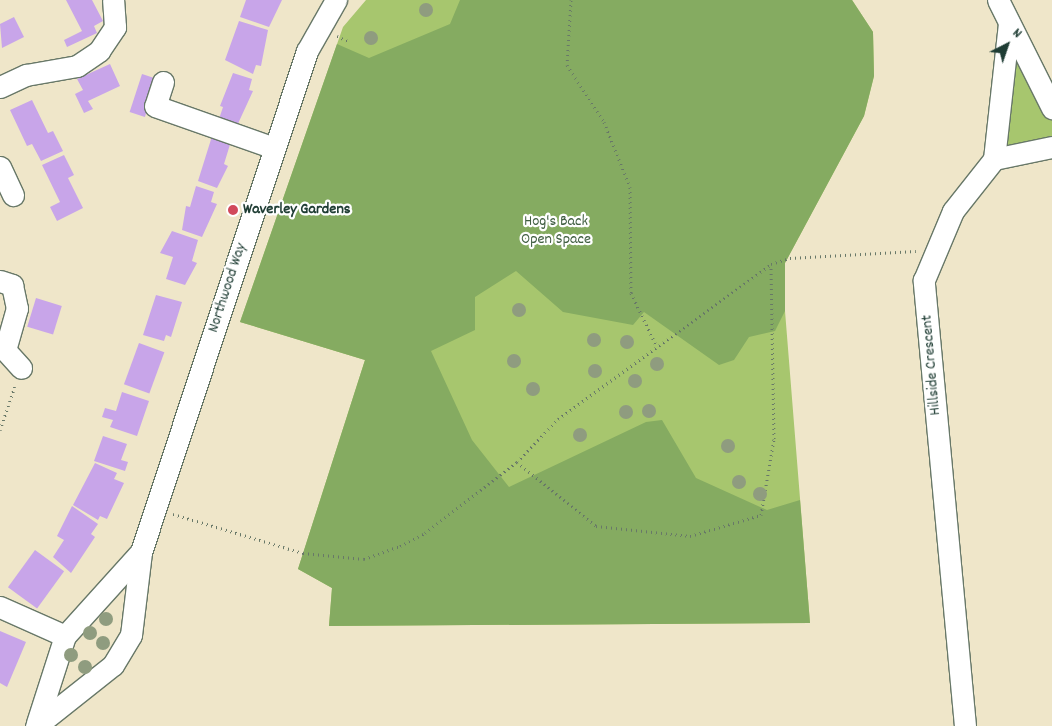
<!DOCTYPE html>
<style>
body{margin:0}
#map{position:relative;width:1052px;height:726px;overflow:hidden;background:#efe6c9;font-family:Dekko,sans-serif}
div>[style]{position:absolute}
.green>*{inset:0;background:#a7c66e}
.forest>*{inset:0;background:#85ab61}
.building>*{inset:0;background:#c8a5e9;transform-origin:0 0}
.path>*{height:3px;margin-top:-1.5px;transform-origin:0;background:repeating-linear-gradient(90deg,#687868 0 1px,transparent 0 5px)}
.roads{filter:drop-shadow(1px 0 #687868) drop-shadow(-1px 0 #687868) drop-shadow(0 1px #687868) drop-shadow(0 -1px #687868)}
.minor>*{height:21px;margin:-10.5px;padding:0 10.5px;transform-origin:10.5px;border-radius:10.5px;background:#fff}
.trees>*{width:14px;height:14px;margin:-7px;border-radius:50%;background:#8f9c7f}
.dots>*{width:14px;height:14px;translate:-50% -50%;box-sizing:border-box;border:2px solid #fff;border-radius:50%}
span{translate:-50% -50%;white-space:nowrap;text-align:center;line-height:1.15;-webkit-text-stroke:4.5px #fff;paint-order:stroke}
.poi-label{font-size:16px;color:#1f3d34;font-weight:700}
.left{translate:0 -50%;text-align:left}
.park-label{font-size:16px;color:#415f42}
.street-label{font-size:16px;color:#1f3d34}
.north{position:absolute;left:982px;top:20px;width:50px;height:50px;-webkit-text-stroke:4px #fff;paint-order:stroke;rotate:41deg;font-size:14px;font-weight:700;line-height:20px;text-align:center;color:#1f3d34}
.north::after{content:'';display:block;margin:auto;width:18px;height:22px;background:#1f3d34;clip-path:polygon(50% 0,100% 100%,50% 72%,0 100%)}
</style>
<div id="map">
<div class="green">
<i style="clip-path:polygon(366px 0,852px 0,873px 32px,874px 76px,864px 116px,785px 263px,785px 311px,810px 623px,329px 626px,332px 588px,298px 569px,365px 360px,240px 322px,343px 27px)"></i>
<i style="clip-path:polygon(1009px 23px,1052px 108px,1052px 147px,994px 159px)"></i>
</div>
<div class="forest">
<i style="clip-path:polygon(460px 0,852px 0,873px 32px,874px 76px,864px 116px,785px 263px,785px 311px,775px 331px,749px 337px,734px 360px,719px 365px,644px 312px,633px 325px,563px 312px,516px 271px,475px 297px,475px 330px,431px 351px,472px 440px,509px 487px,646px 422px,662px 420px,696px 478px,767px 510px,800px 500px,810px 623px,329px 626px,332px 588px,298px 569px,365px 360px,240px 322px,337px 44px,369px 58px,450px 24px)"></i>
</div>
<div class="building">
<i style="clip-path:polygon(66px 0,92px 0,103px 21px,94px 26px,97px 33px,67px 47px,64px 40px,82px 31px)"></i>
<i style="clip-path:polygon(246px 0,282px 0,269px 27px,240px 17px)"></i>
<i style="clip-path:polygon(14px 17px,24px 37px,2px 48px,0 24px)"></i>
<i style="clip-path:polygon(239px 21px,268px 30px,261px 66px,256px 65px,253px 74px,225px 60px)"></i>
<i style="clip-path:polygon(110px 64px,120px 86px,88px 101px,93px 109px,84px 113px,75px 94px,83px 90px,77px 79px)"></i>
<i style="clip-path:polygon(233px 73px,252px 79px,249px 90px,253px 91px,236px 128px,218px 122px,223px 107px,220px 106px)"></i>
<i style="left:142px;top:74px;width:16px;height:40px;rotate:18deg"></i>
<i style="clip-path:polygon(32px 100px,48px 133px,53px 131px,63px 151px,41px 161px,32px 144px,27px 146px,10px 110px)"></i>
<i style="clip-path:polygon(213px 133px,232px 138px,224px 164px,228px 166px,217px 188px,198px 181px)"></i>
<i style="clip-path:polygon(64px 155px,74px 175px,68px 178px,83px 208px,57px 221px,50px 207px,60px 202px,42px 165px)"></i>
<i style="clip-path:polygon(196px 186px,214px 192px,211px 202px,217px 204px,202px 237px,182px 230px,186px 206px,190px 207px)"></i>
<i style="clip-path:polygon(172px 231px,198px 240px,192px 261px,197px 263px,185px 285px,166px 279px,173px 257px,160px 253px)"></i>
<i style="clip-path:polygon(156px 295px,182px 302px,171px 337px,166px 335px,164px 341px,143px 335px)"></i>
<i style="left:36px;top:298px;width:27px;height:30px;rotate:17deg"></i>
<i style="left:139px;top:343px;width:27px;height:44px;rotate:20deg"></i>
<i style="clip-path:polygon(122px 392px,149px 401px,137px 436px,110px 427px,113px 420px,102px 417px,105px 408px,116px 411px)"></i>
<i style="clip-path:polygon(103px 436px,127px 444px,121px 460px,128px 462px,125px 471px,94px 461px)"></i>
<i style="clip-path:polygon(95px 463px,117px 473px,114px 479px,124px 483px,107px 519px,100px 516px,98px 520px,73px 505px)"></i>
<i style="clip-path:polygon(72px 506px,98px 524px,91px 534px,95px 537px,71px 573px,53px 557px,64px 540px,57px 536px)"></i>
<i style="left:35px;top:550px;width:36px;height:46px;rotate:36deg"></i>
<i style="clip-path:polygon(0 631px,26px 642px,7px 687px,0 683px)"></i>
</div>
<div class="path">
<i style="left:571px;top:0;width:65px;rotate:93.5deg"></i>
<i style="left:567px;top:65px;width:68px;rotate:57deg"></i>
<i style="left:604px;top:122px;width:70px;rotate:68.2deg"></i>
<i style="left:630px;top:187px;width:106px;rotate:89.5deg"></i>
<i style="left:631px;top:293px;width:58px;rotate:64.3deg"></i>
<i style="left:337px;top:36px;width:14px;rotate:25deg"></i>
<i style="left:0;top:430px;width:46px;rotate:-71.2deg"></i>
<i style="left:517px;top:462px;width:102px;rotate:39deg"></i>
<i style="left:596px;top:526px;width:95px;rotate:6.1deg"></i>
<i style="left:690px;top:536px;width:74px;rotate:-16.5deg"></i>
<i style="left:761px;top:515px;width:77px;rotate:-80.3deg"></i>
<i style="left:774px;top:439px;width:174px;rotate:-91deg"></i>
<i style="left:173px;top:514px;width:136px;rotate:16.7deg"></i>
<i style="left:303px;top:553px;width:61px;rotate:5.6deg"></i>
<i style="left:364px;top:559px;width:38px;rotate:-20deg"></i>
<i style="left:400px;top:546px;width:28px;rotate:-27deg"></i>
<i style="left:425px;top:533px;width:116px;rotate:-37.7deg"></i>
<i style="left:517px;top:462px;width:59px;rotate:-46.4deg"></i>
<i style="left:558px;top:419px;width:263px;rotate:-36deg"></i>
<i style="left:771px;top:264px;width:20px;rotate:-18deg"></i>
<i style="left:790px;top:258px;width:126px;rotate:-3.2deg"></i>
</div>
<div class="roads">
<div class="minor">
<i style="left:998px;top:0;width:121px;rotate:63.4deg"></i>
<i style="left:163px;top:82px;width:25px;rotate:108deg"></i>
<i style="left:155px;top:106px;width:126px;rotate:19.4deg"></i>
<i style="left:0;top:87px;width:29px;rotate:-25deg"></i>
<i style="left:26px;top:75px;width:52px;rotate:-10deg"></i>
<i style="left:77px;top:66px;width:27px;rotate:-34deg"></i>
<i style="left:99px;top:51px;width:29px;rotate:-56deg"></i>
<i style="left:115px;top:27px;width:27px;rotate:-94deg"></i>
<i style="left:994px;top:159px;width:59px;rotate:-11.7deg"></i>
<i style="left:0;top:167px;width:31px;rotate:65deg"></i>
<i style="left:0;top:281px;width:13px;rotate:18deg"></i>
<i style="left:12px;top:285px;width:24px;rotate:78deg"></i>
<i style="left:17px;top:308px;width:44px;rotate:105.9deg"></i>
<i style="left:5px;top:350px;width:24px;rotate:48deg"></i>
<i style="left:0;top:607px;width:71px;rotate:24deg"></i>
<i style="left:37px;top:723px;width:91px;rotate:-72.2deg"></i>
<i style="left:65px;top:636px;width:113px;rotate:-47.9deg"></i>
<i style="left:36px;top:726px;width:98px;rotate:-38.4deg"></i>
<i style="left:113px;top:665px;width:35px;rotate:-59deg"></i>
<i style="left:131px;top:635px;width:84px;rotate:-83.1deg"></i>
<i style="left:141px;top:552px;width:528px;rotate:-71.67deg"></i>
<i style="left:307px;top:51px;width:59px;rotate:-60.4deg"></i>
<i style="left:965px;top:726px;width:448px;rotate:-95.3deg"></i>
<i style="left:924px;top:280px;width:75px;rotate:-67.2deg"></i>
<i style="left:953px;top:211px;width:66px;rotate:-51.7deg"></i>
<i style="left:994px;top:159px;width:137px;rotate:-83.7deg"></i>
</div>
</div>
<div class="trees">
<i style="left:426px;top:10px"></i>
<i style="left:371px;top:38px"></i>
<i style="left:519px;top:310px"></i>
<i style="left:594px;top:340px"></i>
<i style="left:627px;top:342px"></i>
<i style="left:514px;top:361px"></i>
<i style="left:657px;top:364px"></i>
<i style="left:595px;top:371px"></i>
<i style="left:635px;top:381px"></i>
<i style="left:533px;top:389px"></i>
<i style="left:649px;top:411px"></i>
<i style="left:626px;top:412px"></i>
<i style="left:580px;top:435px"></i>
<i style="left:728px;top:446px"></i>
<i style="left:739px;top:482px"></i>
<i style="left:760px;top:494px"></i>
<i style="left:106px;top:619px"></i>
<i style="left:90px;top:633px"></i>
<i style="left:103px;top:643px"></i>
<i style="left:71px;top:655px"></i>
<i style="left:85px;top:667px"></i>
</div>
<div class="dots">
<i style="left:233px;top:210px;background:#d1495b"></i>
</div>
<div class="poi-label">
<span class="left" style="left:243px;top:210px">Waverley Gardens</span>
</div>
<div class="park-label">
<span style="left:556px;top:231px">Hog's Back<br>Open Space</span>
</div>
<div class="street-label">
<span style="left:228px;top:288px;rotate:-72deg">Northwood Way</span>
<span style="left:932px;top:365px;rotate:-95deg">Hillside Crescent</span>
</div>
<div class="north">N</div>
</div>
